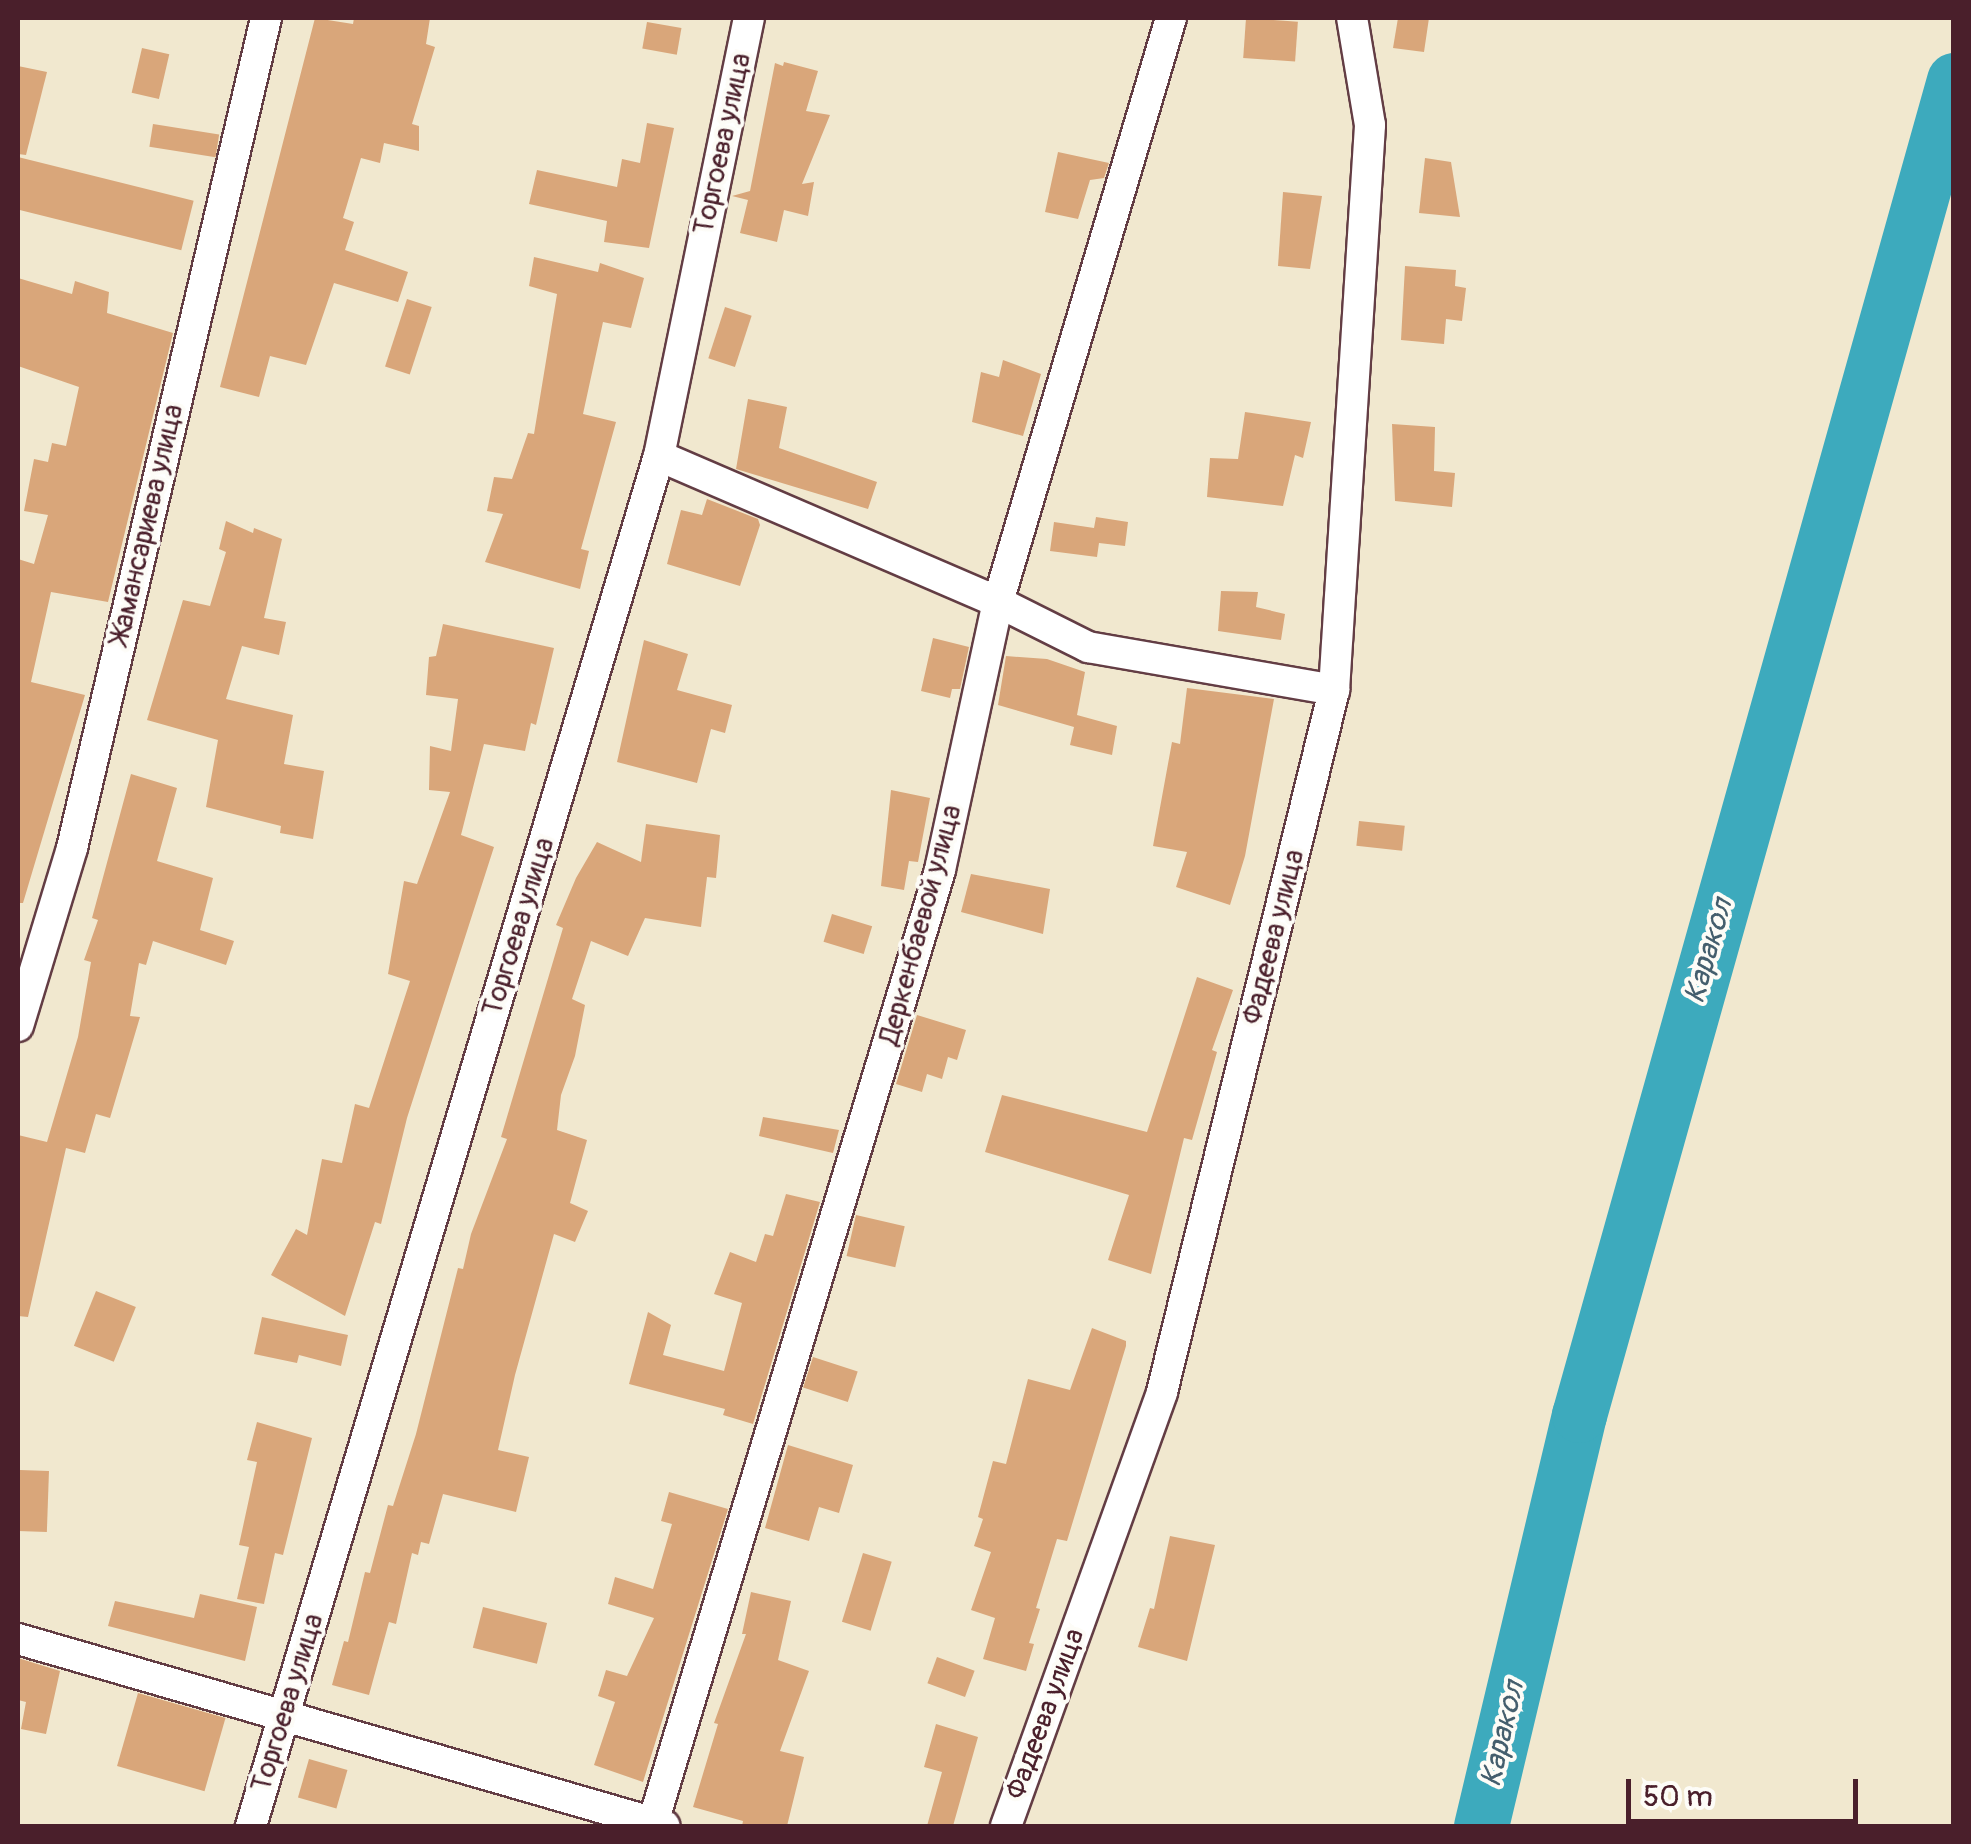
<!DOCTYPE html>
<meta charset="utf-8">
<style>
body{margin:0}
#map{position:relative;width:1971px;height:1844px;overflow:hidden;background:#f1e8cf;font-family:Pangolin,sans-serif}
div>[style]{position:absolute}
.river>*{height:55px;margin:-27.5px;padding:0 27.5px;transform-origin:27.5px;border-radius:27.5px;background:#3daabd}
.building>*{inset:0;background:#d9a67a;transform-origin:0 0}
.roads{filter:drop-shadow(2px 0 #633d44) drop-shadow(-2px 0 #633d44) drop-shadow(0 2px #633d44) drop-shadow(0 -2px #633d44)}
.minor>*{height:30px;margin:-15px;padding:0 15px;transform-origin:15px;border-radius:15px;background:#fff}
span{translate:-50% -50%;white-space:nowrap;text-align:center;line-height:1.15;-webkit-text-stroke:8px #fdfcf7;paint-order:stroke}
.street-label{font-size:28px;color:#4a1f2b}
.water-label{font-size:30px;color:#445e6d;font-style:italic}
.frame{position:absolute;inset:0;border:20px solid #4a1f2b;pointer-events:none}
.scale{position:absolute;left:1626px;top:1779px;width:232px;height:45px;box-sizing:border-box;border:5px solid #4a1f2b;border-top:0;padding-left:12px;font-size:30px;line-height:35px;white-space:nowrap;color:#4a1f2b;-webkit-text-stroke:8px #fdfcf7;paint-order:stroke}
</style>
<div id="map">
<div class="river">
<i style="left:1481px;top:1826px;width:423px;rotate:-76.6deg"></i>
<i style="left:1579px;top:1415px;width:1387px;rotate:-74.31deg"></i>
</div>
<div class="building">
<i style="clip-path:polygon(315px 18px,353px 24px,354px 18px,430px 18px,426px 44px,435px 47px,412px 124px,419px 126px,419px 151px,384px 143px,380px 163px,361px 158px,343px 218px,354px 222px,345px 250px,408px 272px,398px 302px,334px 283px,306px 365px,270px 356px,259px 397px,220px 387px)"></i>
<i style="left:1246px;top:18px;width:52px;height:40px;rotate:4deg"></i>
<i style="clip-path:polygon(1398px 18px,1429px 18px,1424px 52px,1393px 48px)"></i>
<i style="left:647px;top:22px;width:35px;height:27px;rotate:10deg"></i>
<i style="left:142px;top:48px;width:28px;height:46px;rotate:13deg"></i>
<i style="clip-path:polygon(784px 62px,818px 71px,806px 111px,830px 115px,802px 184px,814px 182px,808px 216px,784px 210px,777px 242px,740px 233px,748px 200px,732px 196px,750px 191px,775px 63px,783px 66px)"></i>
<i style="clip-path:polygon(18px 66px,47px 72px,26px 155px,18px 154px)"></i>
<i style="clip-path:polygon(647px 123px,674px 128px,649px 248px,604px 242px,607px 221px,529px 204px,537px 170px,617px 187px,622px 159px,640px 163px)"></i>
<i style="left:153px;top:124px;width:67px;height:23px;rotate:9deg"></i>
<i style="clip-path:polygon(1058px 152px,1109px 163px,1104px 178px,1090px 180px,1078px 219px,1045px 212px)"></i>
<i style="left:18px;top:157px;width:181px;height:51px;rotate:14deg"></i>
<i style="clip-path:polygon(1425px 158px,1451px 162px,1460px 217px,1419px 213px)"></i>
<i style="clip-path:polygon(1283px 192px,1322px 196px,1310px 269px,1278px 266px)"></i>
<i style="clip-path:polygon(534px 257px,598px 272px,600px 263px,644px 278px,631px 328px,603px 322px,583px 414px,616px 422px,581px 549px,589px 551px,580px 589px,485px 562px,503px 514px,487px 511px,494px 477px,512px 479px,528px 433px,534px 434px,557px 294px,529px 286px)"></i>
<i style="clip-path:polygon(1405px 266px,1456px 270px,1455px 286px,1466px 288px,1462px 321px,1446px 319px,1444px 344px,1401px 340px)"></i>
<i style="clip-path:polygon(18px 278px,72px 294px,75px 281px,109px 292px,107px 313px,173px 333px,108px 602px,51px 592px,31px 682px,85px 695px,23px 903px,18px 903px,18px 559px,34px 564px,48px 515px,24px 511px,34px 459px,48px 462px,52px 443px,66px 446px,79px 387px,18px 366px)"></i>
<i style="left:407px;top:299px;width:26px;height:71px;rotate:18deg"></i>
<i style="left:725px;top:307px;width:28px;height:54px;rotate:18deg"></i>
<i style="clip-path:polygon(1003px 360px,1041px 374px,1023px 436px,972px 422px,981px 372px,999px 377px)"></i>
<i style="clip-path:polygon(748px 399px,787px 407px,779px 448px,877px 482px,868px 509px,736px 469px)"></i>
<i style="clip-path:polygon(1245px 412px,1311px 422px,1303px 458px,1295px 455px,1283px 506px,1207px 497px,1210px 458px,1238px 459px)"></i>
<i style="clip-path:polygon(1392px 424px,1435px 427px,1434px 471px,1455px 473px,1452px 507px,1395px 501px)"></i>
<i style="clip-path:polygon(707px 499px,758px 519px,760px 525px,740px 586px,667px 564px,681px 510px,702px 515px)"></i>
<i style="clip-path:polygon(1096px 517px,1128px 522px,1125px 546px,1099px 543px,1097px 557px,1050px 551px,1054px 522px,1094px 528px)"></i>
<i style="clip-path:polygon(226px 521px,253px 533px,254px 528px,282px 539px,264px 618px,286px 622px,279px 655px,242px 646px,226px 699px,293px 715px,284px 764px,324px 771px,313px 839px,280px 833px,281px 826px,206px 807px,218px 740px,147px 720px,183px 600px,210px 606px,226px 552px,219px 549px)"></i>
<i style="clip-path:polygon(1221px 591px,1258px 592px,1256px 607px,1285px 614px,1281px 640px,1218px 631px)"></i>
<i style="clip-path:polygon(443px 624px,554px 648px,536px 725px,531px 723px,525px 751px,484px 744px,461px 835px,494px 847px,407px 1118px,381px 1224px,375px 1222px,345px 1316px,271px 1275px,296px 1229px,307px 1235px,322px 1159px,342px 1163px,355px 1104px,369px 1108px,410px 981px,388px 974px,404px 881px,417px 884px,450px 792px,429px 790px,430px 746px,451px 751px,458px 699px,426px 695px,429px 657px,436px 656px)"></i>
<i style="clip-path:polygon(933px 638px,969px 647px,960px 689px,952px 689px,950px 698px,921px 691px)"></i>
<i style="clip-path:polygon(644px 640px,688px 654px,677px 690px,732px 705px,725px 733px,711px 729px,697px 783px,617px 762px)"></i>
<i style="clip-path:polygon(1006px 656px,1047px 659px,1085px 672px,1077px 715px,1117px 726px,1112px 755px,1070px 745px,1074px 727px,998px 705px)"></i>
<i style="clip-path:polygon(1187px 688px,1274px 699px,1245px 856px,1230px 905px,1176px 887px,1187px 852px,1153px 846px,1172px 742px,1180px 744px)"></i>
<i style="clip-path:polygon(131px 774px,177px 788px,157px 861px,213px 878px,200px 930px,234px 941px,226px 965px,153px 941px,146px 965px,139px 963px,130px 1016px,140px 1017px,110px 1118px,96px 1114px,85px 1153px,66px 1148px,28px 1317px,18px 1316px,18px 1135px,47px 1142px,78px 1037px,91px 962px,84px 960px,98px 920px,92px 918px)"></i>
<i style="clip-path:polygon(891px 790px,930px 798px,918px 862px,909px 861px,904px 890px,881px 886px)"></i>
<i style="left:1359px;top:821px;width:46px;height:25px;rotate:6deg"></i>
<i style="clip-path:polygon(646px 824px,720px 835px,716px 878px,707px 877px,701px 927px,645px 918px,628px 956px,591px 941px,572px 999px,585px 1005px,575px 1056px,561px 1095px,557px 1130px,587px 1140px,570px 1203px,588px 1211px,575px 1242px,554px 1234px,515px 1375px,498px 1450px,529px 1457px,516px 1512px,443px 1494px,429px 1544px,421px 1542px,418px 1555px,412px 1553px,396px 1624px,389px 1622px,369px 1695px,332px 1685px,344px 1641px,348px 1642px,365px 1572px,370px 1573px,388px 1505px,393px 1506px,416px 1434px,458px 1268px,463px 1269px,471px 1234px,507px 1139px,501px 1137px,563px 928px,556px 925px,576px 878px,597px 842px,641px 862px)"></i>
<i style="clip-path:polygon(971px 874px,1050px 889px,1043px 934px,961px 912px)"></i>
<i style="left:832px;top:914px;width:42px;height:29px;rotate:17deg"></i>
<i style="clip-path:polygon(1197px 977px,1233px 990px,1212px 1050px,1217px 1052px,1192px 1140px,1184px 1138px,1151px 1274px,1108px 1260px,1129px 1195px,985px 1152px,1002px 1095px,1147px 1132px)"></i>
<i style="clip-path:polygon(917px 1015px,966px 1030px,957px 1060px,948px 1057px,942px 1079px,927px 1074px,922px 1092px,896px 1084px)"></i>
<i style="clip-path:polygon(763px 1117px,839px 1130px,833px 1153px,759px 1136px)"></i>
<i style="clip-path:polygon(786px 1194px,820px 1202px,753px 1424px,723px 1415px,725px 1409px,629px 1384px,648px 1312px,671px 1325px,663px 1355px,724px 1371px,742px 1303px,714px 1294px,730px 1252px,756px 1262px,765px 1234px,773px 1236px)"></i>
<i style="left:856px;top:1215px;width:50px;height:42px;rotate:13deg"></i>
<i style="left:96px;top:1291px;width:43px;height:59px;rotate:22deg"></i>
<i style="clip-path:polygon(262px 1317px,348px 1335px,341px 1366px,299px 1355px,297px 1363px,254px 1354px)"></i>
<i style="clip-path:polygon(1092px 1328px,1126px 1341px,1126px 1346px,1067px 1541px,1057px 1539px,1036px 1608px,1040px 1609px,1029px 1643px,1034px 1644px,1026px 1671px,983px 1659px,995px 1618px,971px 1610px,991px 1552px,974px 1546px,983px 1519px,978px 1517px,993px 1461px,1006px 1464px,1028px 1379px,1070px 1390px)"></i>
<i style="left:813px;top:1357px;width:47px;height:32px;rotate:18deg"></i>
<i style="clip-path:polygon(257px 1422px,312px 1438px,283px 1555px,275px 1553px,264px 1604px,237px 1599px,249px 1547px,239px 1545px,257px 1462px,247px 1460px)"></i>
<i style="clip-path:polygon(788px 1445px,853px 1465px,839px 1513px,819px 1507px,809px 1541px,765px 1528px)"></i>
<i style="left:20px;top:1470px;width:29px;height:61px;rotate:2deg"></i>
<i style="clip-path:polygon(669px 1492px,728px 1509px,643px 1782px,594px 1765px,615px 1702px,598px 1696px,606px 1670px,627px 1676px,654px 1618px,608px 1604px,615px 1577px,653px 1589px,672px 1524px,661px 1521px)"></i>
<i style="clip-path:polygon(1170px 1536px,1215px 1545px,1187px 1661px,1138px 1647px,1150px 1608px,1154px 1609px)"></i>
<i style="left:863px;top:1553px;width:30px;height:72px;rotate:17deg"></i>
<i style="clip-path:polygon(751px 1592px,791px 1601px,778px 1660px,809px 1671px,780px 1751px,804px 1757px,787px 1826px,742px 1826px,743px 1821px,693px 1807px,718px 1724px,714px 1723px,746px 1634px,742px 1634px)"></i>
<i style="clip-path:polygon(200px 1594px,257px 1607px,245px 1661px,108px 1626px,115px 1601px,194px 1618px)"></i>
<i style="left:483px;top:1607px;width:66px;height:42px;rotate:14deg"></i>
<i style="left:937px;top:1657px;width:40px;height:28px;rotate:20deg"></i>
<i style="clip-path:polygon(18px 1658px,60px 1671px,46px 1734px,21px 1729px,26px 1702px,18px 1700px)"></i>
<i style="left:138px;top:1693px;width:91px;height:76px;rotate:16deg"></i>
<i style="clip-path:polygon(936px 1724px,978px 1737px,953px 1826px,927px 1826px,942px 1772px,924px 1767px)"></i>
<i style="left:309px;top:1759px;width:40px;height:40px;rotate:16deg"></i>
</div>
<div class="roads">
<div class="minor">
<i style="left:659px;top:456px;width:369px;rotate:23.3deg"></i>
<i style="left:998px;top:602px;width:101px;rotate:26.6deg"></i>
<i style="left:1088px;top:647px;width:250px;rotate:9.9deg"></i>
<i style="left:18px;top:1026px;width:186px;rotate:-73.1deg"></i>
<i style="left:72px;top:848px;width:852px;rotate:-76.84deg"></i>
<i style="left:18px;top:1639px;width:673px;rotate:16.12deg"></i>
<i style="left:251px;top:1826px;width:1429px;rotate:-73.42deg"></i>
<i style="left:659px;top:456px;width:447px;rotate:-78.4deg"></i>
<i style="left:652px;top:1826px;width:998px;rotate:-73.23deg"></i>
<i style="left:940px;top:870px;width:274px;rotate:-77.8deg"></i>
<i style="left:998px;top:602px;width:609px;rotate:-73.5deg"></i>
<i style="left:1006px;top:1826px;width:461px;rotate:-70.2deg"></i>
<i style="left:1162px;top:1392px;width:723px;rotate:-76.23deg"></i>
<i style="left:1334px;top:690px;width:566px;rotate:-86.35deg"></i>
<i style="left:1370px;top:125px;width:109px;rotate:-99.5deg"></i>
</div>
</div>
<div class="street-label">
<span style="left:723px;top:144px;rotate:-78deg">Торгоева улица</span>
<span style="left:147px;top:524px;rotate:-77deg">Жамансариева улица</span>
<span style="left:921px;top:925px;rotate:-75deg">Деркенбаевой улица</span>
<span style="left:519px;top:927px;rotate:-73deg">Торгоева улица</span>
<span style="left:1274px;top:937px;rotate:-76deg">Фадеева улица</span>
<span style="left:288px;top:1703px;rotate:-73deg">Торгоева улица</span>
<span style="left:1046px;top:1714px;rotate:-70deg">Фадеева улица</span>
</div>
<div class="water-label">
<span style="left:1709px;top:951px;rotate:-74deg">Каракол</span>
<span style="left:1503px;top:1734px;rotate:-77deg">Каракол</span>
</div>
<div class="frame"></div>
<div class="scale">50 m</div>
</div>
